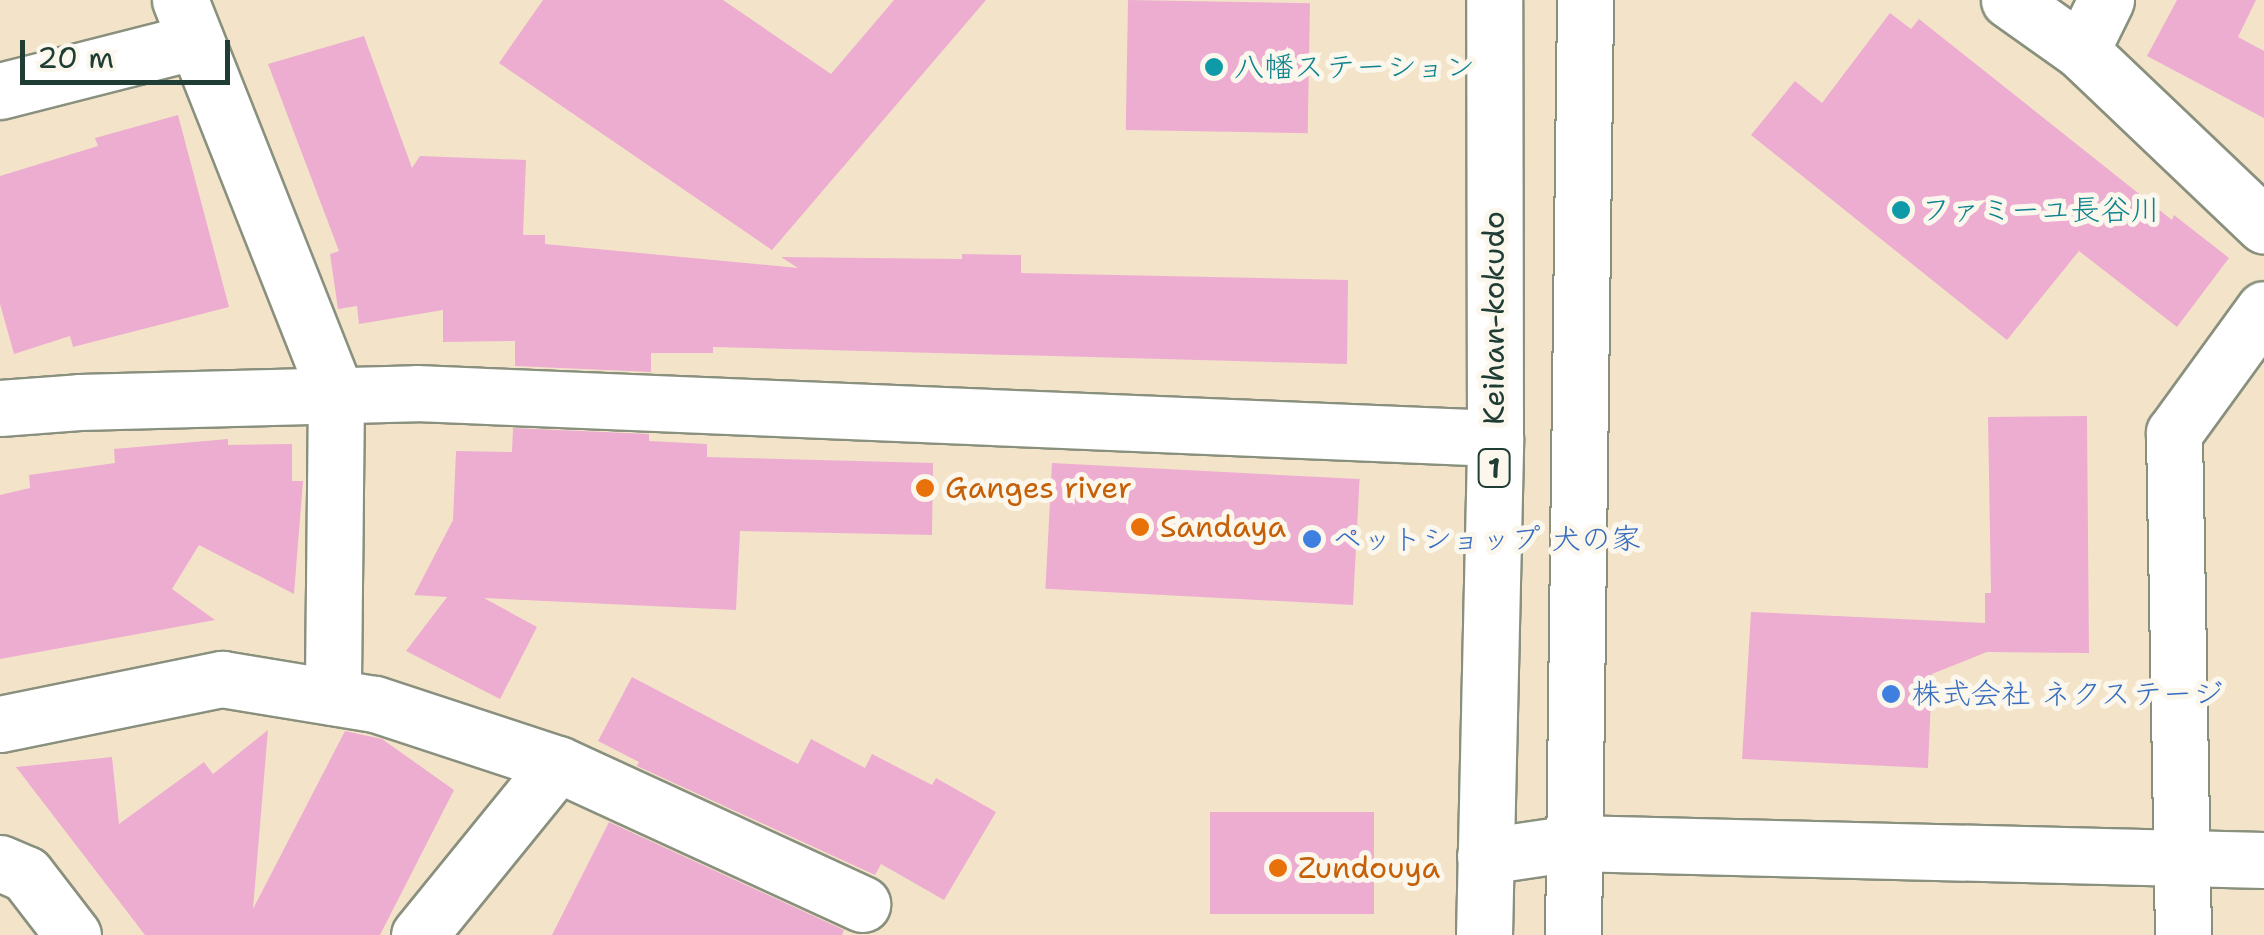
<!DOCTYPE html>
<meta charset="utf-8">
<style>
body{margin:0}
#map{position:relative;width:2264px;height:935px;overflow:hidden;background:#f3e4c9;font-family:"Shantell Sans","Klee One",sans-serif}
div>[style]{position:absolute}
.building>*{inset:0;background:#edadd1;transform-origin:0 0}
.roads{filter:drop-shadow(2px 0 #89907e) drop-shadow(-2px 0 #89907e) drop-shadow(0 2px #89907e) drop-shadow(0 -2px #89907e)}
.minor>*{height:55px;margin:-27.5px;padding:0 27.5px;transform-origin:27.5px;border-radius:27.5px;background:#fff}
.highway>*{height:55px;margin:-27.5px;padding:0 27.5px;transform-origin:27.5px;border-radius:27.5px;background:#fff}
.dots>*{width:28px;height:28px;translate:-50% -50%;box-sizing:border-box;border:5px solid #fbf7ec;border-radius:50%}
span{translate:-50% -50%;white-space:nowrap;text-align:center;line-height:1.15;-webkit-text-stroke:10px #fbf7ec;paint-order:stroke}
.shield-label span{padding:2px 8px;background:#fbf7ec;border:2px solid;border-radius:8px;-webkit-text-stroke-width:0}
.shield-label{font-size:28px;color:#1f3d34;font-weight:700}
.culture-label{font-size:30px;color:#0d838f}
.left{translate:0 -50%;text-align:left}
.street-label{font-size:30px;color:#1f3d34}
.food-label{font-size:30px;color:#c56008}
.shop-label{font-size:30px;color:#366cbe}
.scale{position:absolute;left:20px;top:40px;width:210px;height:45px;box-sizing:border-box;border:5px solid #1f3d34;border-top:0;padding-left:12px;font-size:30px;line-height:35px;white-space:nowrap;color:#1f3d34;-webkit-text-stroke:8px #fbf7ec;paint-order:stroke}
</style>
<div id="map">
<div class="building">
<i style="clip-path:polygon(543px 0,723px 0,831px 74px,894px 0,986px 0,772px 250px,499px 63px)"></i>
<i style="left:1128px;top:0;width:182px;height:130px;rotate:1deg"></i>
<i style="clip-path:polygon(2177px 0,2256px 0,2238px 37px,2264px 51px,2264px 118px,2147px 56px)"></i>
<i style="clip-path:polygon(1890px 13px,1911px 29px,1919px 19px,2172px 220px,2174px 215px,2229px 258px,2177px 327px,2079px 251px,2007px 340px,1751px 135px,1795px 81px,1822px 103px)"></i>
<i style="clip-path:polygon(364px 36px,412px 168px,420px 156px,526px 160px,523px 235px,545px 235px,545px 244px,798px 268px,781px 257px,962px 259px,962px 254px,1021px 255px,1021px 273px,1348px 280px,1347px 364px,713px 347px,713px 353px,651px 353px,651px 372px,515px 366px,515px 341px,443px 342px,443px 310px,359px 324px,357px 306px,338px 309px,330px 254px,339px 251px,268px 64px)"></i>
<i style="clip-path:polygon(178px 115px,229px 307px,73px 347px,70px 336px,14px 354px,0 304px,0 176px,98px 146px,95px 138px)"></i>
<i style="clip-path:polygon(2087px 416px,2089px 653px,1987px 652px,1932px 674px,1928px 768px,1742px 759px,1751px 612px,1985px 623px,1985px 593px,1991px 593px,1988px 417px)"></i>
<i style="clip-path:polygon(513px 428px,649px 434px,649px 441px,707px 444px,707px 457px,933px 463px,932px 535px,740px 531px,736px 610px,484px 598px,537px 627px,500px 699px,406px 651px,447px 597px,414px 595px,453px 520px,456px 451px,512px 452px)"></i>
<i style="clip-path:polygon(228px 439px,228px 445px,292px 444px,292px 481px,303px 481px,294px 594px,199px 545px,172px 589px,215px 620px,0 659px,0 495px,30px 488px,29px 475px,115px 463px,114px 449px)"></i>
<i style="left:1052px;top:463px;width:308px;height:126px;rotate:3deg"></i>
<i style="clip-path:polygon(632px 677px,798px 764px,811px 739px,865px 768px,872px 754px,932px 785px,936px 778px,996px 812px,944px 900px,881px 864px,875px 875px,637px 766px,639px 762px,598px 741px)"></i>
<i style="clip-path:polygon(268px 730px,253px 909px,345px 731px,382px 739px,454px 790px,380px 935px,145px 935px,16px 767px,112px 757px,119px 824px,204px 762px,213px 774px)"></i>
<i style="left:1210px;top:812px;width:164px;height:102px"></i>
<i style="clip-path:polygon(609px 822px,844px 930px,842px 935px,552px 935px)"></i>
</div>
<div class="roads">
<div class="minor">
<i style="left:180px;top:0;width:425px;rotate:68.4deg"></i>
<i style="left:336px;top:395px;width:302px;rotate:90.6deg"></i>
<i style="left:2009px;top:0;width:88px;rotate:35.3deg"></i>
<i style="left:2081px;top:51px;width:253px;rotate:43.6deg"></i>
<i style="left:2081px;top:51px;width:57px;rotate:-63.9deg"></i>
<i style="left:0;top:91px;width:202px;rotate:-14.3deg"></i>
<i style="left:0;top:408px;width:79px;rotate:-4.3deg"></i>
<i style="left:79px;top:402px;width:337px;rotate:-1.5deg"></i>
<i style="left:416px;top:393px;width:1080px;rotate:2.39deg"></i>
<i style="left:0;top:724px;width:227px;rotate:-11.5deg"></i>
<i style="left:222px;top:679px;width:155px;rotate:9.3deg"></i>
<i style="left:375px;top:704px;width:193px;rotate:18.2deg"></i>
<i style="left:558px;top:764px;width:335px;rotate:24.7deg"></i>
<i style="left:1485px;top:856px;width:89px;rotate:-8.4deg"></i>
<i style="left:1573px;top:843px;width:691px;rotate:1.41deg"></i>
<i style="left:0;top:863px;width:28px;rotate:23deg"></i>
<i style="left:26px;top:874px;width:77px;rotate:52.4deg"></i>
<i style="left:419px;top:935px;width:220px;rotate:-50.9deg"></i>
<i style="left:2183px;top:935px;width:502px;rotate:-91.03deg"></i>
<i style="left:2174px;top:433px;width:153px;rotate:-54deg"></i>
</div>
<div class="highway">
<i style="left:1484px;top:935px;width:497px;rotate:-88.7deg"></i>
<i style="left:1495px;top:438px;width:438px;rotate:-90.1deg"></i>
<i style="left:1573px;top:935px;width:935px;rotate:-89.26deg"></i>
</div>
</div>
<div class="dots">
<i style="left:1214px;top:67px;background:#0f9aa8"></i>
<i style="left:1901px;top:210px;background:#0f9aa8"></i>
<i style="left:925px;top:488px;background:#e8710a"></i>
<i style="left:1140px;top:527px;background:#e8710a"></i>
<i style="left:1312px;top:539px;background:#3f7fe0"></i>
<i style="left:1891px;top:694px;background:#3f7fe0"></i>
<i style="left:1278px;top:868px;background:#e8710a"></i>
</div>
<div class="shield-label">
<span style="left:1494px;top:468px">1</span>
</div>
<div class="culture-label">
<span class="left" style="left:1234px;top:67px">八幡ステーション</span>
<span class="left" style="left:1921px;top:210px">ファミーユ長谷川</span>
</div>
<div class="street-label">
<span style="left:1494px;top:318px;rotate:-90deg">Keihan-kokudo</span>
</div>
<div class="food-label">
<span class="left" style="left:945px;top:488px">Ganges river</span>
<span class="left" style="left:1160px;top:527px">Sandaya</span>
<span class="left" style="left:1298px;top:868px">Zundouya</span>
</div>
<div class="shop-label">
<span class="left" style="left:1332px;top:539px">ペットショップ 犬の家</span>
<span class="left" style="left:1911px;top:694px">株式会社 ネクステージ</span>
</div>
<div class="scale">20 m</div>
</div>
